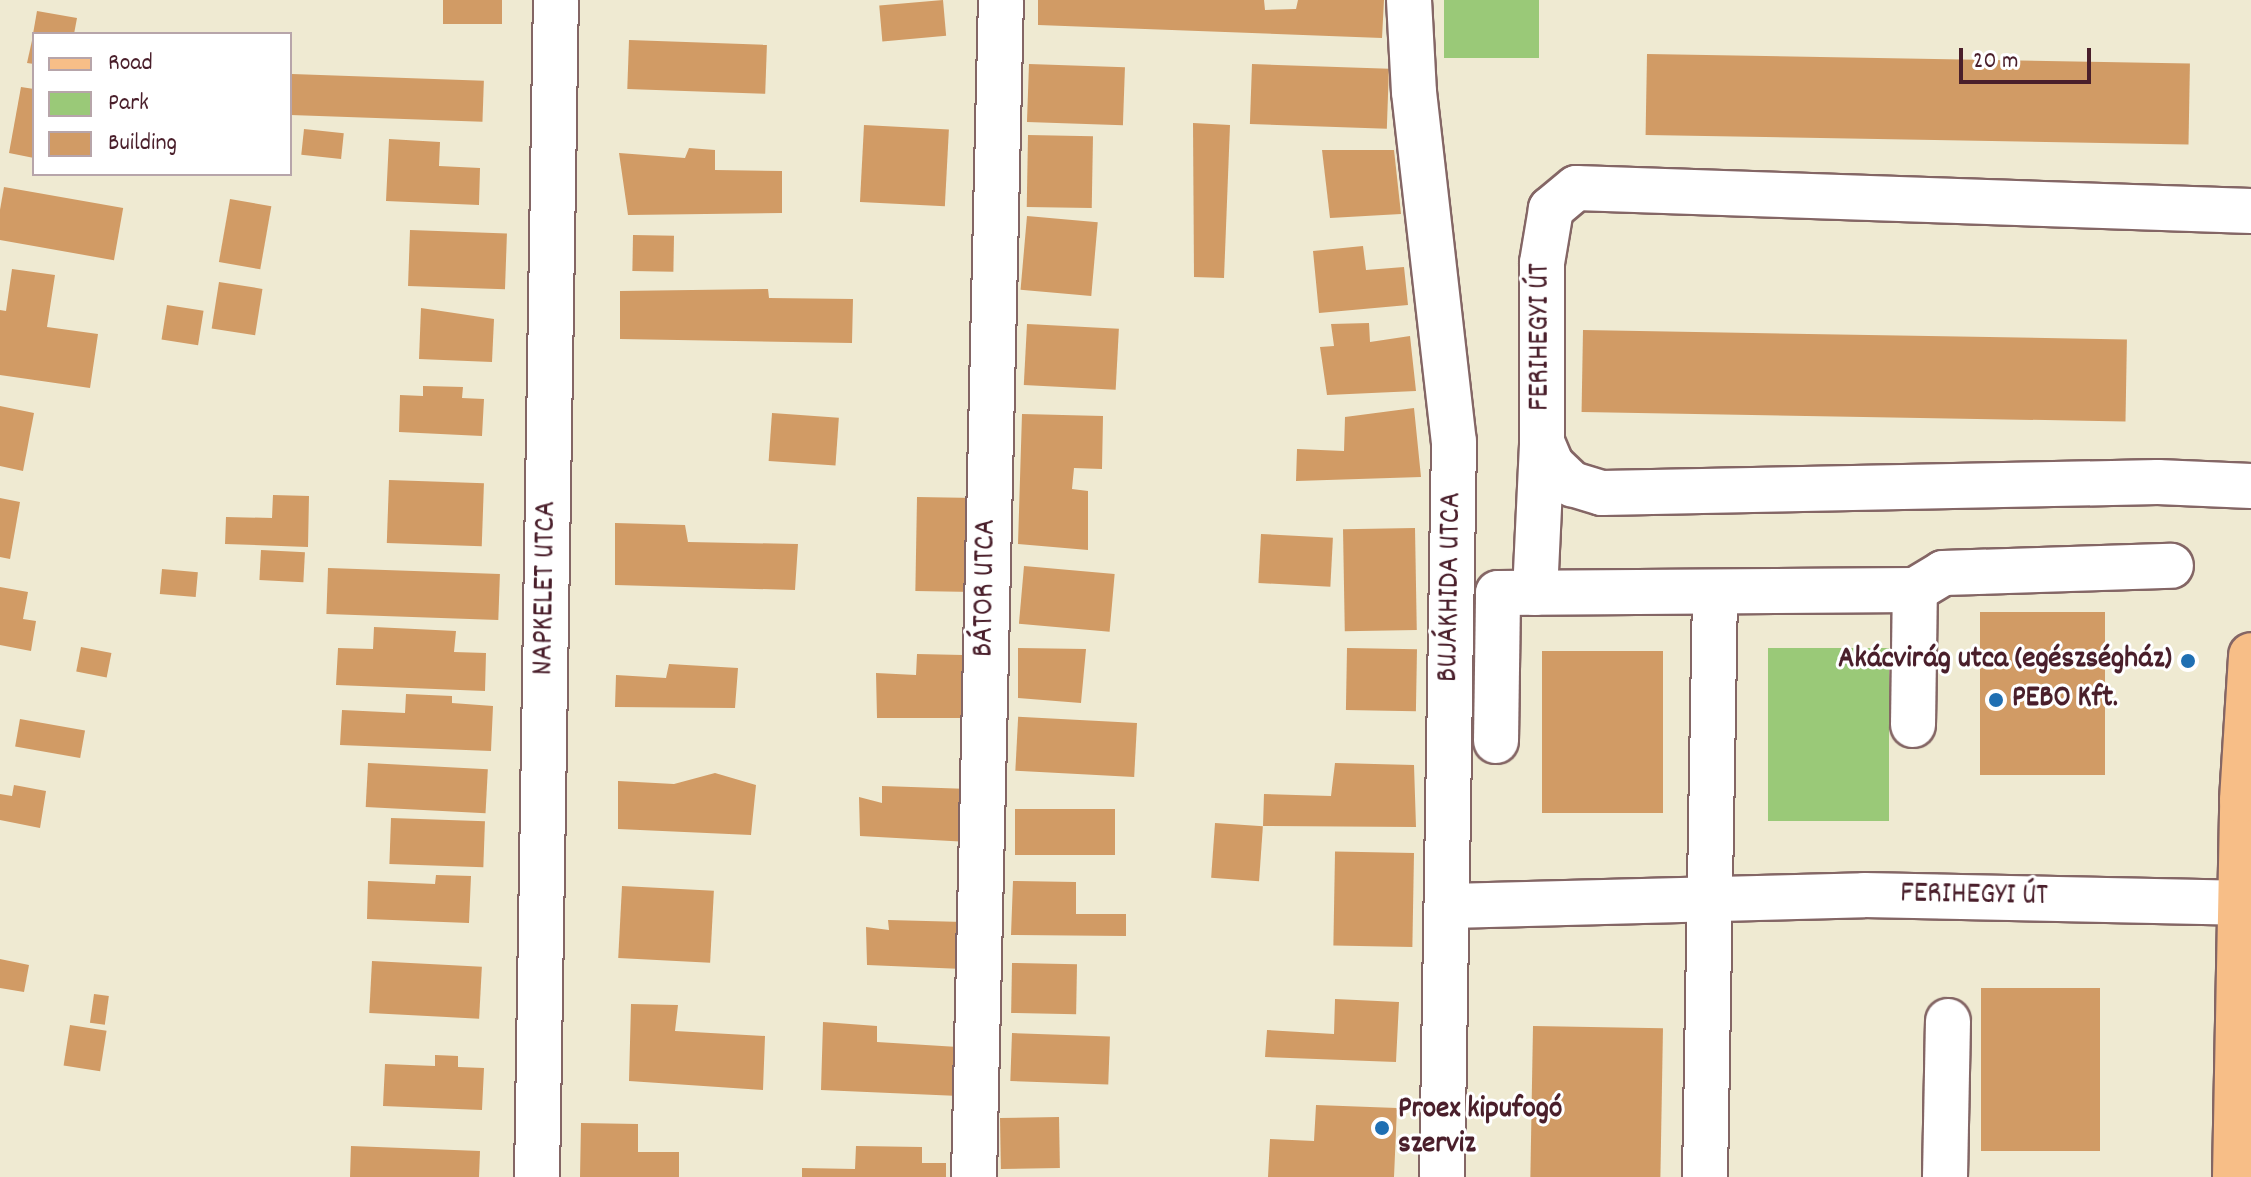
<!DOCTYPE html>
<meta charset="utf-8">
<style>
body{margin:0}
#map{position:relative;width:2251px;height:1177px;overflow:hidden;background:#efead2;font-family:Dekko,sans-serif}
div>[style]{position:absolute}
.green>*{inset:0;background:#9ac978;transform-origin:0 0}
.building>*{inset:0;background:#d19b65;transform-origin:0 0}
.roads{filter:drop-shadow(2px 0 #846665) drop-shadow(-2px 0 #846665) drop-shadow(0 2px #846665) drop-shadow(0 -2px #846665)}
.minor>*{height:44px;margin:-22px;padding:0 22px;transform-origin:22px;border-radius:22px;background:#fff}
.major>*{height:44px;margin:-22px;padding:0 22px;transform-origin:22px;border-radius:22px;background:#f7be87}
.dots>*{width:22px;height:22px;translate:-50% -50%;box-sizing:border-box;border:4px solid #fff;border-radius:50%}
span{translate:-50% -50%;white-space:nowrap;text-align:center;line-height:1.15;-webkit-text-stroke:6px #fff;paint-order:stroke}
.street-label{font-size:30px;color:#4a1f2b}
.poi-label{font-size:30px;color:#4a1f2b;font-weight:700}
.right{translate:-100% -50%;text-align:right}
.left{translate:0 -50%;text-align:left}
.legend{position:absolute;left:32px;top:32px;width:260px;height:144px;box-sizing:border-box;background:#fff;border:2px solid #b7a5aa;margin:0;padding:10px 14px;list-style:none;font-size:24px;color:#4a1f2b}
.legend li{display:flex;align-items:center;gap:16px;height:40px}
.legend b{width:40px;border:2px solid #b7a5aa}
.scale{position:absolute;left:1959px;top:48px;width:132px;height:36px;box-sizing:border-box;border:4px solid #4a1f2b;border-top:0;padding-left:10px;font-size:24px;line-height:28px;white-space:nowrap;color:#4a1f2b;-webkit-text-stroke:6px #fff;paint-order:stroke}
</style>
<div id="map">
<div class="green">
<i style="left:1444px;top:0;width:95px;height:58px"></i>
<i style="left:1889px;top:648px;width:173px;height:121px;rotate:90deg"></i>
</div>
<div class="building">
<i style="left:443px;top:0;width:59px;height:24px"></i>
<i style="left:943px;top:0;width:36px;height:64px;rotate:85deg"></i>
<i style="clip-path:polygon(1038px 0,1264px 0,1265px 10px,1296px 9px,1298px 0,1384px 0,1382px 38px,1038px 25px)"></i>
<i style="clip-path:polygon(37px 11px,77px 18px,74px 34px,33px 34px)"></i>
<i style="clip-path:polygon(33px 36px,34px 36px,34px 64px,27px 63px)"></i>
<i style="left:629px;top:40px;width:138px;height:49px;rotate:2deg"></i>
<i style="left:1647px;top:54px;width:543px;height:81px;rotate:1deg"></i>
<i style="left:1029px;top:64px;width:96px;height:58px;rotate:2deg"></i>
<i style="left:1252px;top:64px;width:137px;height:60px;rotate:2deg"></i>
<i style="left:292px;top:74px;width:192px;height:41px;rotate:2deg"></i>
<i style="clip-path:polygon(21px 87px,34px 89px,34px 158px,9px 153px)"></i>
<i style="clip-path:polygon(1193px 123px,1230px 125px,1224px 278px,1194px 277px)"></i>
<i style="left:864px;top:125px;width:85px;height:77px;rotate:3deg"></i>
<i style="left:304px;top:129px;width:40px;height:26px;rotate:6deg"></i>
<i style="left:1028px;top:135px;width:65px;height:72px;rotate:1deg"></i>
<i style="clip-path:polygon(389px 139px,440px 142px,439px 166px,480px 168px,479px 205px,386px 201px)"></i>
<i style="clip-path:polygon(689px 148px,715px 150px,715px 170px,782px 171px,782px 213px,628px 215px,619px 153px,685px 158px)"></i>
<i style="clip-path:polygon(1322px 150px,1394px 150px,1401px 214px,1330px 218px)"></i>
<i style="left:4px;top:187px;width:121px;height:53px;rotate:10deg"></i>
<i style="left:230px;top:199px;width:42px;height:64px;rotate:10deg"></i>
<i style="left:1027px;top:216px;width:71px;height:74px;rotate:5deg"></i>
<i style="left:410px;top:230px;width:97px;height:56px;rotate:2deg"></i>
<i style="left:633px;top:235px;width:41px;height:36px;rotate:1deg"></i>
<i style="clip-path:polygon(1363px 246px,1366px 270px,1404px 267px,1408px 305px,1319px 313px,1313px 251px)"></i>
<i style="clip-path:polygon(12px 269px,55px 275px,47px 327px,98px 334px,90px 388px,0 375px,0 310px,6px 311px)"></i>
<i style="left:219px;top:282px;width:44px;height:47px;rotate:9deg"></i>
<i style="clip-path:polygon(768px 289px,769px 298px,853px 299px,852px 343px,620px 339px,620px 291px)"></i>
<i style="left:167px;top:305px;width:37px;height:35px;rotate:9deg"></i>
<i style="clip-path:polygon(421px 308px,494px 319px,492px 362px,419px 359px)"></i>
<i style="clip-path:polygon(1369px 323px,1370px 342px,1410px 336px,1416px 391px,1327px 395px,1320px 347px,1334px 346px,1331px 324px)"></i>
<i style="left:1027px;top:324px;width:92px;height:61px;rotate:3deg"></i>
<i style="left:1583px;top:330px;width:544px;height:82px;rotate:1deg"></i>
<i style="clip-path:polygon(423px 386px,463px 387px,462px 398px,484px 399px,482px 436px,399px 432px,400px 395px,423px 396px)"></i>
<i style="clip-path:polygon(0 406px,34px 413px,23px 471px,0 466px)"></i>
<i style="clip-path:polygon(1414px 408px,1421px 477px,1296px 481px,1297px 449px,1344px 451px,1345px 417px)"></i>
<i style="left:772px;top:413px;width:67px;height:48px;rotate:4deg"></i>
<i style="clip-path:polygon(1022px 414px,1103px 416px,1102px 469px,1074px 468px,1072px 489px,1088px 491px,1088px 550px,1018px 544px)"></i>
<i style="left:389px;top:480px;width:95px;height:63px;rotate:2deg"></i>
<i style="clip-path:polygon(273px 495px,309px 496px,308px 547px,225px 544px,226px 517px,272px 518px)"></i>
<i style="left:917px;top:497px;width:59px;height:94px;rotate:1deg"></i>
<i style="clip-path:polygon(0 498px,20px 502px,10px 559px,0 557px)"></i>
<i style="clip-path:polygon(615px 523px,685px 525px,688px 542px,798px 544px,795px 590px,615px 585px)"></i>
<i style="left:1415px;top:528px;width:102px;height:72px;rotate:89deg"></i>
<i style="left:1261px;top:534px;width:72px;height:49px;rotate:3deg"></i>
<i style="left:261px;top:550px;width:44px;height:30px;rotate:3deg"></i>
<i style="left:1024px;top:566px;width:91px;height:58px;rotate:5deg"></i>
<i style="left:328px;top:568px;width:172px;height:46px;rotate:2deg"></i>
<i style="left:162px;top:569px;width:36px;height:25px;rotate:5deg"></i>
<i style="clip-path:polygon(0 587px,28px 592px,23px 619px,36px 621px,31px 651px,0 645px)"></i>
<i style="left:1980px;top:612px;width:125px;height:163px"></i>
<i style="clip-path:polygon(374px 627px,456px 631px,454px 652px,486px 653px,485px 691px,336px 685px,338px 648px,373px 649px)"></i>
<i style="left:81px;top:647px;width:31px;height:25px;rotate:11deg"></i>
<i style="clip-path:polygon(1018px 648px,1086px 649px,1081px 703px,1018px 698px)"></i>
<i style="left:1347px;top:648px;width:70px;height:62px;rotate:1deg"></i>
<i style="left:1542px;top:651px;width:121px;height:162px"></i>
<i style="clip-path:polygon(917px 654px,963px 655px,974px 718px,877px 718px,876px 673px,916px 675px)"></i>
<i style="clip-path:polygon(669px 664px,738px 668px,735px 708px,615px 707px,616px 675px,666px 678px)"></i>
<i style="clip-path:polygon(406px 694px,452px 696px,452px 703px,493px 706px,491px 751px,340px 745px,342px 710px,405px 713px)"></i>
<i style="left:20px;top:719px;width:66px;height:28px;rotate:10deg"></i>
<i style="left:1137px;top:723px;width:54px;height:119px;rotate:93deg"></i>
<i style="left:368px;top:763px;width:120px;height:44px;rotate:3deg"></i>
<i style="clip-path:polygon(1335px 763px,1414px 765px,1416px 827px,1263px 826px,1264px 794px,1331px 796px)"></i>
<i style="clip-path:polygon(715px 773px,756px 785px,751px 835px,618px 829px,618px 781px,674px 784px)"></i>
<i style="clip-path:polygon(14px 785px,46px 791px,40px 828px,0 820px,0 794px,12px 796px)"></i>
<i style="clip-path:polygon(882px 786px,970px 789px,969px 842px,860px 836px,859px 797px,882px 803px)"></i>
<i style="left:1015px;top:809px;width:100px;height:46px"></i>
<i style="left:391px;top:818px;width:94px;height:46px;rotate:2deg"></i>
<i style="left:1215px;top:823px;width:48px;height:55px;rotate:4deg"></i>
<i style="left:1414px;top:853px;width:94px;height:79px;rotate:91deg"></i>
<i style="clip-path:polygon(436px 875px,471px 876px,469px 923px,367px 919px,368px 881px,435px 884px)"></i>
<i style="clip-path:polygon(1013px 881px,1076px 882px,1076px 914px,1126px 914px,1126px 936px,1011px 935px)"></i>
<i style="left:622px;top:886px;width:92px;height:72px;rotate:3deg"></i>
<i style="clip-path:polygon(888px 920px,964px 922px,963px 969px,867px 965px,866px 927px,889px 930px)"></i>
<i style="clip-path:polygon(0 959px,29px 965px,24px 992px,0 988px)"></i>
<i style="left:372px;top:961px;width:110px;height:52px;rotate:3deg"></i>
<i style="left:1012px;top:963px;width:65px;height:50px;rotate:1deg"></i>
<i style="left:1981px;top:988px;width:119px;height:163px"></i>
<i style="left:94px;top:994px;width:15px;height:29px;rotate:8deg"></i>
<i style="clip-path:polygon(1335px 999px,1399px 1002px,1396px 1062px,1265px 1057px,1267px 1030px,1334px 1034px)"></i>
<i style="clip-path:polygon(631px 1004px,678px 1005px,675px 1031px,765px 1036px,763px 1090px,629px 1081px)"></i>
<i style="clip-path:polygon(823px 1022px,877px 1026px,877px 1042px,958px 1047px,959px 1096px,821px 1090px)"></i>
<i style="left:70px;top:1025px;width:37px;height:41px;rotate:9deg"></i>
<i style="left:1533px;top:1026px;width:130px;height:151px;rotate:1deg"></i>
<i style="left:1012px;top:1033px;width:98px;height:48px;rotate:2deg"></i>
<i style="clip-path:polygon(435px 1055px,458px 1056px,458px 1067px,484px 1068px,482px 1110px,383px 1106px,385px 1064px,435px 1066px)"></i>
<i style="clip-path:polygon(1316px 1105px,1397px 1108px,1394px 1177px,1268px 1177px,1270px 1139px,1314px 1141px)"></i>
<i style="left:1059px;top:1117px;width:51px;height:59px;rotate:89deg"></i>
<i style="clip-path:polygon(581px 1123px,638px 1124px,638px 1152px,679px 1152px,679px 1177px,580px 1177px)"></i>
<i style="clip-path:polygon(351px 1146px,480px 1151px,479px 1177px,350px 1177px)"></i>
<i style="clip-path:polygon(856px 1146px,922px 1147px,922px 1163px,946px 1163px,946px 1177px,802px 1177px,802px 1168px,855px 1169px)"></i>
</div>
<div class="roads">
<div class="minor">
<i style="left:1409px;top:0;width:92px;rotate:86.9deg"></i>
<i style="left:1414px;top:92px;width:351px;rotate:83.5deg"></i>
<i style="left:1454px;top:441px;width:736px;rotate:90.93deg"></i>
<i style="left:2251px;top:211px;width:675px;rotate:-178.05deg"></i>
<i style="left:1576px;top:188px;width:33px;rotate:140deg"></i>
<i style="left:1551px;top:209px;width:55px;rotate:99.5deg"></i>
<i style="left:1542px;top:263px;width:179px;rotate:90deg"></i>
<i style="left:1542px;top:442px;width:25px;rotate:67deg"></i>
<i style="left:1552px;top:465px;width:28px;rotate:44deg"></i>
<i style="left:1572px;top:484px;width:31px;rotate:17deg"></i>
<i style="left:1602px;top:493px;width:556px;rotate:-1.13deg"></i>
<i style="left:2158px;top:482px;width:93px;rotate:2.5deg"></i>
<i style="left:1535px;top:593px;width:151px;rotate:-87.3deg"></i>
<i style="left:1913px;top:725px;width:135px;rotate:-89.2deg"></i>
<i style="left:1496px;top:741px;width:148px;rotate:-89.2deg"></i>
<i style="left:1498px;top:593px;width:417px;rotate:-0.4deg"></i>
<i style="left:1915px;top:590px;width:33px;rotate:-31deg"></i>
<i style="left:1943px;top:573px;width:228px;rotate:-1.8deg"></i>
<i style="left:1450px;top:906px;width:414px;rotate:-1.5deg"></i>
<i style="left:1864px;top:895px;width:387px;rotate:1.2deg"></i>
<i style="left:537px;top:1177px;width:1177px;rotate:-89.08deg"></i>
<i style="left:974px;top:1177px;width:1177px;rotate:-88.69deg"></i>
<i style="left:1705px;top:1177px;width:585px;rotate:-89.02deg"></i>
<i style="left:1945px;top:1177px;width:156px;rotate:-88.9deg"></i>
</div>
<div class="major">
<i style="left:2235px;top:1177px;width:377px;rotate:-88.9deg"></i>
<i style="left:2242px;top:800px;width:145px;rotate:-86.4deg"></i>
</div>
</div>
<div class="dots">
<i style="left:2188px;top:661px;background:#1f6fb2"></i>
<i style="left:1996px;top:700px;background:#1f6fb2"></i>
<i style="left:1382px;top:1128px;background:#1f6fb2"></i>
</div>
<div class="street-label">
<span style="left:1542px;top:337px;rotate:-90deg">FERIHEGYI ÚT</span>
<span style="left:1452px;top:587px;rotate:-89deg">BUJÁKHIDA UTCA</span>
<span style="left:547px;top:588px;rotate:-89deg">NAPKELET UTCA</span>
<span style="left:987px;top:588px;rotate:-89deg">BÁTOR UTCA</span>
<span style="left:1974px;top:897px;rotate:1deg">FERIHEGYI ÚT</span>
</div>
<div class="poi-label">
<span class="right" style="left:2172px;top:661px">Akácvirág utca (egészségház)</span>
<span class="left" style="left:2012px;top:700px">PEBO Kft.</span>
<span class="left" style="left:1398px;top:1128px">Proex kipufogó<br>szerviz</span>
</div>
<ul class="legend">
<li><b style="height:10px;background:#f7be87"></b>Road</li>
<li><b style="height:22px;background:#9ac978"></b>Park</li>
<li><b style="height:22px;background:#d19b65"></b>Building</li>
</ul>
<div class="scale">20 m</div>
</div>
